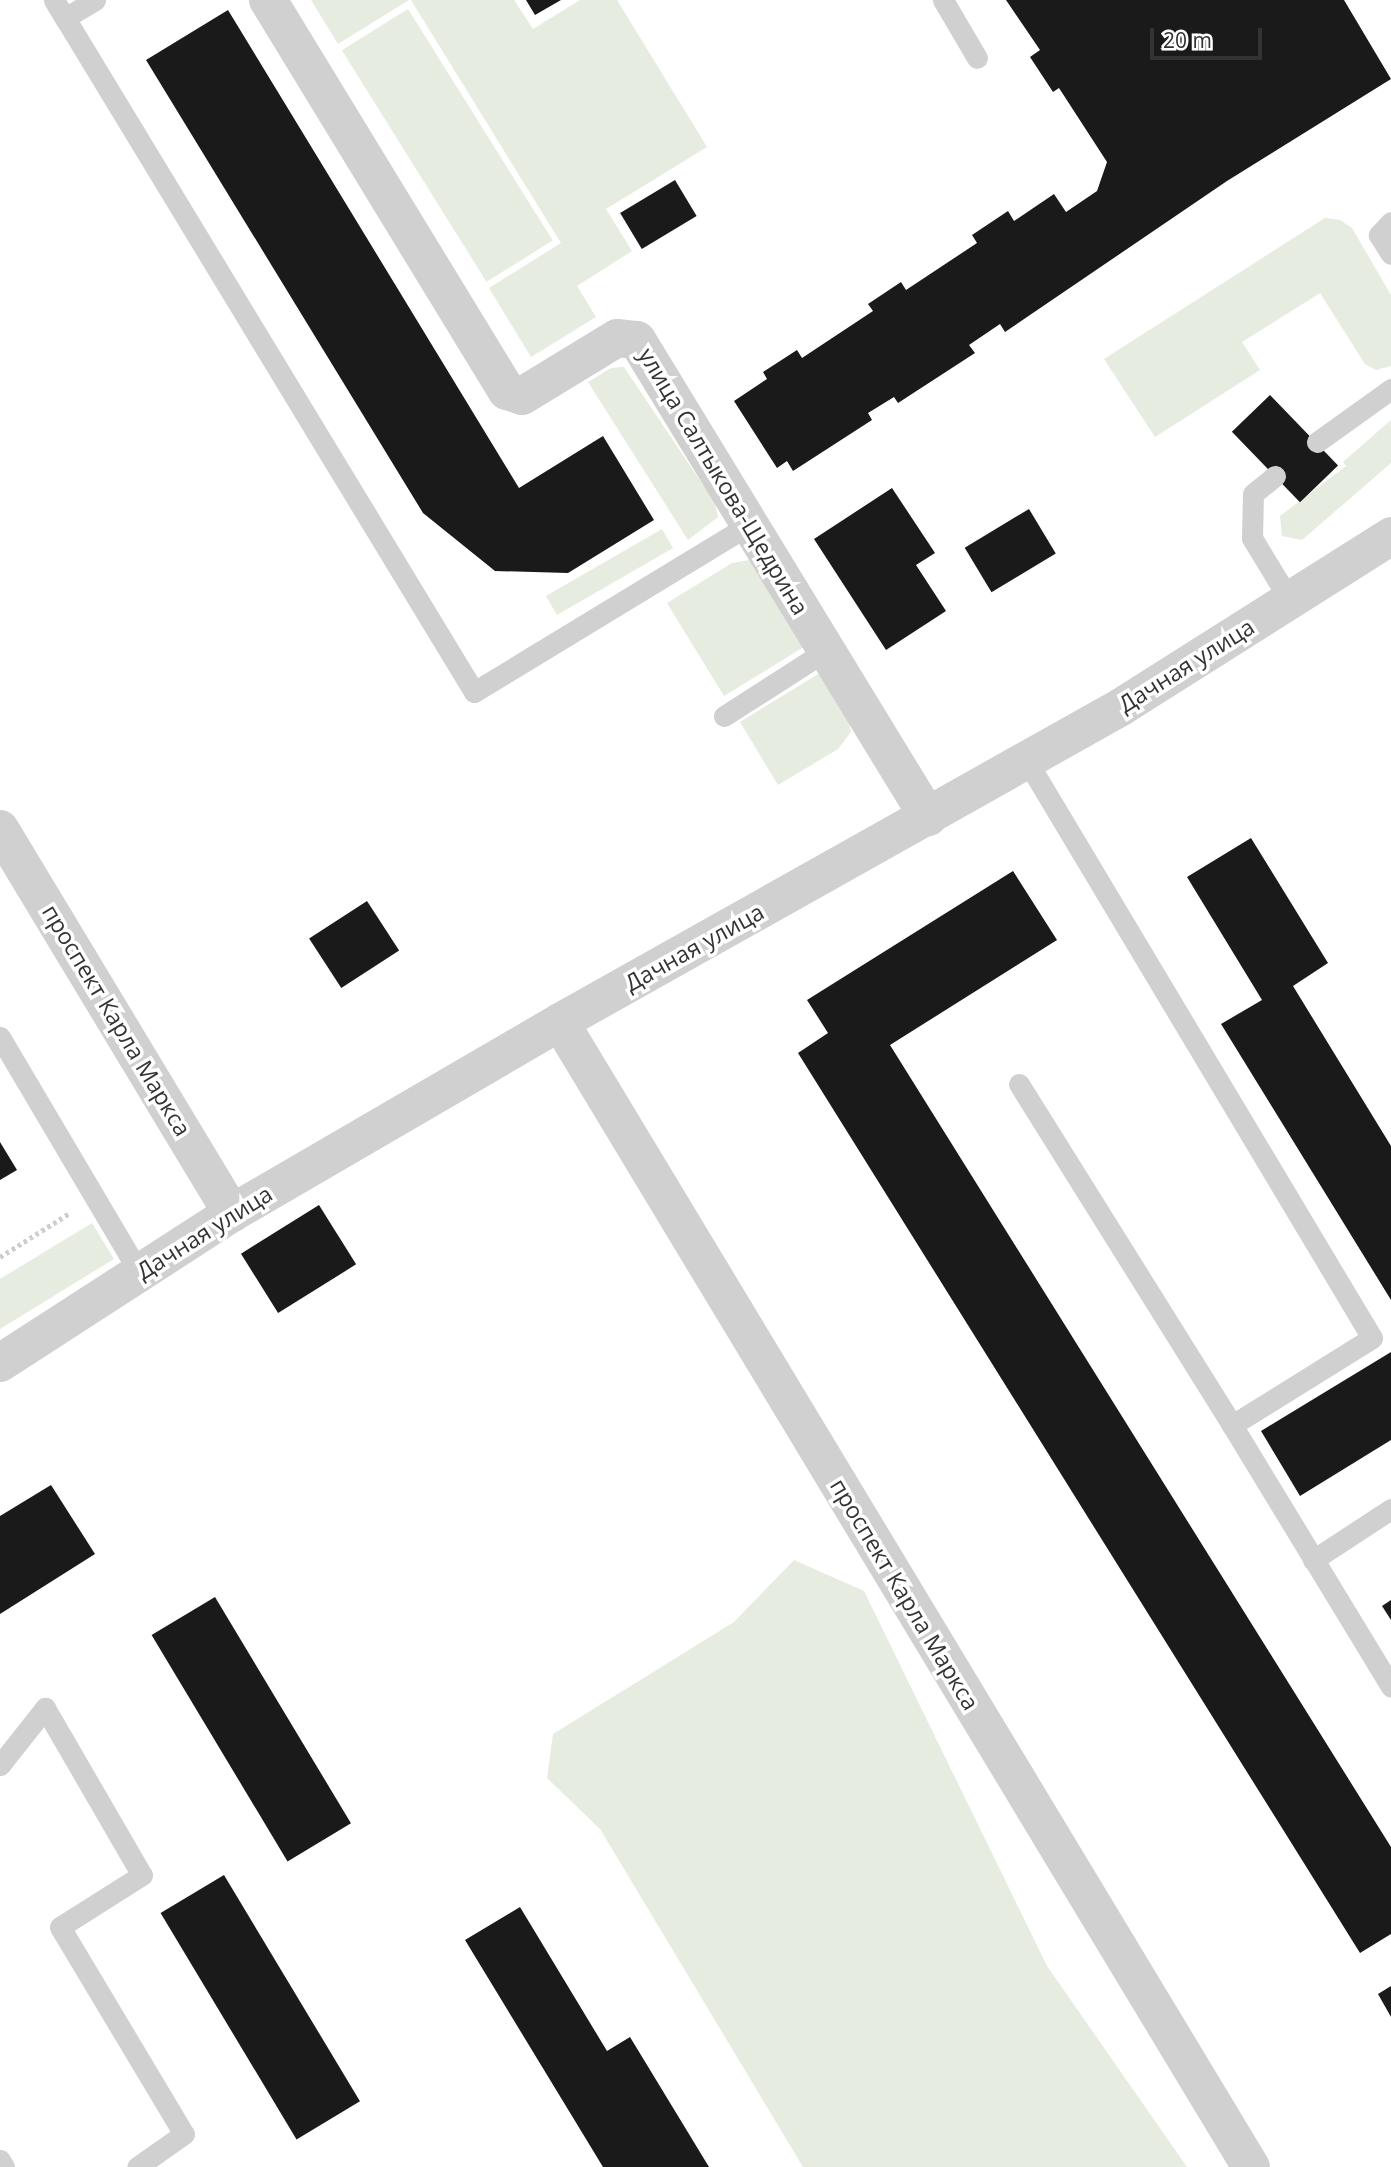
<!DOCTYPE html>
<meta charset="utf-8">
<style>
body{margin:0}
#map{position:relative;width:1391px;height:2167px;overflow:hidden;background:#fff;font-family:"Open Sans",sans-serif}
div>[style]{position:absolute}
.green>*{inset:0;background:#e6ecdf;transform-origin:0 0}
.building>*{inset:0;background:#1a1a1a;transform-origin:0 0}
.path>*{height:4.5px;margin-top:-2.25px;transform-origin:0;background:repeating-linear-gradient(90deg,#cdcdcd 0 3.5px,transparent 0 7px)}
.lane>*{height:21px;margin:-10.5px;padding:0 10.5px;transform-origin:10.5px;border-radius:10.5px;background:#d0d0d0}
.street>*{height:38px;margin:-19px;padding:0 19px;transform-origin:19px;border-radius:19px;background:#d0d0d0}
span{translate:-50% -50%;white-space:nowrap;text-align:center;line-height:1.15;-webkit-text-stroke:7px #fff;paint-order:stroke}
.street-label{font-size:23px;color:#333}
.scale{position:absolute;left:1150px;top:28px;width:112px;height:32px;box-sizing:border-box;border:4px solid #333;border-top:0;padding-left:9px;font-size:21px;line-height:24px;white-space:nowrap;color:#333;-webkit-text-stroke:5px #fff;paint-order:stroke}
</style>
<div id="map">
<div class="green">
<i style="clip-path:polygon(311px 0,409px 0,338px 44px)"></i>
<i style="clip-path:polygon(411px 0,514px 0,533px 29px,580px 0,617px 0,707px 147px,606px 209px,632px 251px,577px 286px,596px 317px,531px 357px,489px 288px,561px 243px)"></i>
<i style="left:408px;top:9px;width:273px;height:78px;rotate:58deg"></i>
<i style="clip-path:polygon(1325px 218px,1340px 220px,1352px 228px,1391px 295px,1391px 366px,1376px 370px,1365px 364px,1320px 293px,1242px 342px,1260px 370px,1155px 437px,1104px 359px)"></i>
<i style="clip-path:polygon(624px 367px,715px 503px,718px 517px,688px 540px,588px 382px,611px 368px)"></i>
<i style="clip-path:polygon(1391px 420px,1391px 463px,1302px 540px,1282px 536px,1280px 516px,1346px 466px,1343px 462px)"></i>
<i style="left:662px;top:529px;width:22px;height:134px;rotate:60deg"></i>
<i style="clip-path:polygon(750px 560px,807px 645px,724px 696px,667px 603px,732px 563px)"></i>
<i style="clip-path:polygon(823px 671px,846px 708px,851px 732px,838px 749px,778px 785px,740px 722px)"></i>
<i style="clip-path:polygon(92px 1223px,114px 1259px,0 1329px,0 1279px)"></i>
<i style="clip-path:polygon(794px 1560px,864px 1591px,1047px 1966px,1187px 2167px,803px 2167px,600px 1829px,547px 1778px,553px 1734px,734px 1622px)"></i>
</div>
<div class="building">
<i style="clip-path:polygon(526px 0,561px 0,535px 15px)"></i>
<i style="clip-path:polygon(1006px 0,1344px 0,1391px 79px,1227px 181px,1005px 332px,1000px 324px,969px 345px,975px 353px,898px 403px,894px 397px,868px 413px,872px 420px,793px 471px,787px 461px,777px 468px,734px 401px,767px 379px,763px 372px,797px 350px,802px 358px,873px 311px,868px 304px,901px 282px,906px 290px,977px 243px,972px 235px,1008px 211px,1014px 221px,1054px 194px,1066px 212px,1097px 191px,1107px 162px,1059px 88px,1053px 92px,1030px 57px,1040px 50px)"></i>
<i style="clip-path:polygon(228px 10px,519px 488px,603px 436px,654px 520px,568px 573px,495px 571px,423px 513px,146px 60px)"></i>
<i style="left:675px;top:180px;width:42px;height:64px;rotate:59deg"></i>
<i style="left:1270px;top:395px;width:98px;height:53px;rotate:46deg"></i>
<i style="clip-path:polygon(892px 488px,935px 553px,916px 565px,946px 611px,886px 650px,814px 539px)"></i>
<i style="left:1029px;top:509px;width:52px;height:75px;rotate:59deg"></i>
<i style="clip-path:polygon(1251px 838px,1328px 963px,1293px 986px,1391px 1146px,1391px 1300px,1221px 1024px,1262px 1000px,1187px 877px)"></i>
<i style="clip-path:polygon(1013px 871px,1057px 940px,890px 1045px,1391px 1847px,1391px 1934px,1360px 1953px,798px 1053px,828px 1033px,807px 1000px)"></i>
<i style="left:367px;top:901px;width:59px;height:69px;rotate:57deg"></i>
<i style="clip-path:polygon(0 1142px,17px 1170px,0 1180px)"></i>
<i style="left:319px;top:1205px;width:70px;height:92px;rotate:58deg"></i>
<i style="clip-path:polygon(1391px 1352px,1391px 1440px,1300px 1496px,1261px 1431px)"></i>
<i style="clip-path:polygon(51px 1485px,95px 1554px,0 1614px,0 1516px)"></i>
<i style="left:215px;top:1597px;width:264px;height:74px;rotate:59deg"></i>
<i style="clip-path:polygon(1391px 1600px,1391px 1620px,1382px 1606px)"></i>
<i style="left:224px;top:1875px;width:264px;height:74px;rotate:59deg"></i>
<i style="clip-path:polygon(520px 1907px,607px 2051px,630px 2037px,709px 2167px,603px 2167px,465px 1940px)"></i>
<i style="clip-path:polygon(1391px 1986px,1391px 2017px,1378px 1994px)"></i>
</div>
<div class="path">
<i style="left:0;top:1257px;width:83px;rotate:-32.2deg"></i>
</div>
<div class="lane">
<i style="left:54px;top:0;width:21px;rotate:59deg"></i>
<i style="left:65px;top:18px;width:35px;rotate:-31deg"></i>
<i style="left:943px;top:0;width:67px;rotate:59.6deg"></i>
<i style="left:65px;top:18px;width:788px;rotate:58.75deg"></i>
<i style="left:474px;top:692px;width:323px;rotate:-31.3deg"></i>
<i style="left:1391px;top:222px;width:18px;rotate:133deg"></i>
<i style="left:1379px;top:235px;width:22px;rotate:58deg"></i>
<i style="left:1317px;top:442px;width:91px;rotate:-35.6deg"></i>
<i style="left:1275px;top:476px;width:28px;rotate:141deg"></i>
<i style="left:1253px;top:494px;width:44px;rotate:91.3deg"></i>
<i style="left:1252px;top:538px;width:71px;rotate:58.8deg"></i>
<i style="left:724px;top:716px;width:122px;rotate:-32.7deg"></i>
<i style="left:1027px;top:761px;width:672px;rotate:59.12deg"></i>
<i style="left:1372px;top:1338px;width:165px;rotate:148.1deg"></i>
<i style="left:1232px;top:1425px;width:306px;rotate:58.7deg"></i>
<i style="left:0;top:1037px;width:273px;rotate:59.4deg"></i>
<i style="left:1019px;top:1084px;width:402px;rotate:58deg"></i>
<i style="left:1313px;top:1560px;width:93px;rotate:-33.2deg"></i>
<i style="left:0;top:1765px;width:73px;rotate:-51.7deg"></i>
<i style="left:45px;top:1708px;width:193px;rotate:59.9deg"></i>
<i style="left:142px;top:1875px;width:97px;rotate:147.6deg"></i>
<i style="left:60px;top:1927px;width:241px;rotate:59.1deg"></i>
<i style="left:184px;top:2134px;width:57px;rotate:144.9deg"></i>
<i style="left:0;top:2160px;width:8px;rotate:60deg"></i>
</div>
<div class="street">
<i style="left:268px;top:0;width:458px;rotate:58.6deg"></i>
<i style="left:507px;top:391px;width:16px;rotate:18deg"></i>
<i style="left:522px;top:396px;width:111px;rotate:-31.4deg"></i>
<i style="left:617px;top:338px;width:20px;rotate:6deg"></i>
<i style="left:637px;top:340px;width:559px;rotate:58.61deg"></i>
<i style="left:0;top:829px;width:449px;rotate:58.9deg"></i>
<i style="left:560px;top:1022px;width:1337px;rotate:58.89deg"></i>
<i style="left:0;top:1363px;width:276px;rotate:-32.9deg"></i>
<i style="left:232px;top:1213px;width:380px;rotate:-30.2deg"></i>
<i style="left:560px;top:1022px;width:643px;rotate:-29.31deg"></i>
<i style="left:1121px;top:707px;width:320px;rotate:-32.3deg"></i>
</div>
<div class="street-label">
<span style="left:724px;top:481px;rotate:59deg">улица Салтыкова-Щедрина</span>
<span style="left:1186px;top:665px;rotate:-32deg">Дачная улица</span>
<span style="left:694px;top:947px;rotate:-29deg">Дачная улица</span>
<span style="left:117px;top:1020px;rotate:59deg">проспект Карла Маркса</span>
<span style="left:204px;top:1232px;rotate:-32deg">Дачная улица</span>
<span style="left:905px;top:1594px;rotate:59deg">проспект Карла Маркса</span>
</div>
<div class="scale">20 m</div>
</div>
